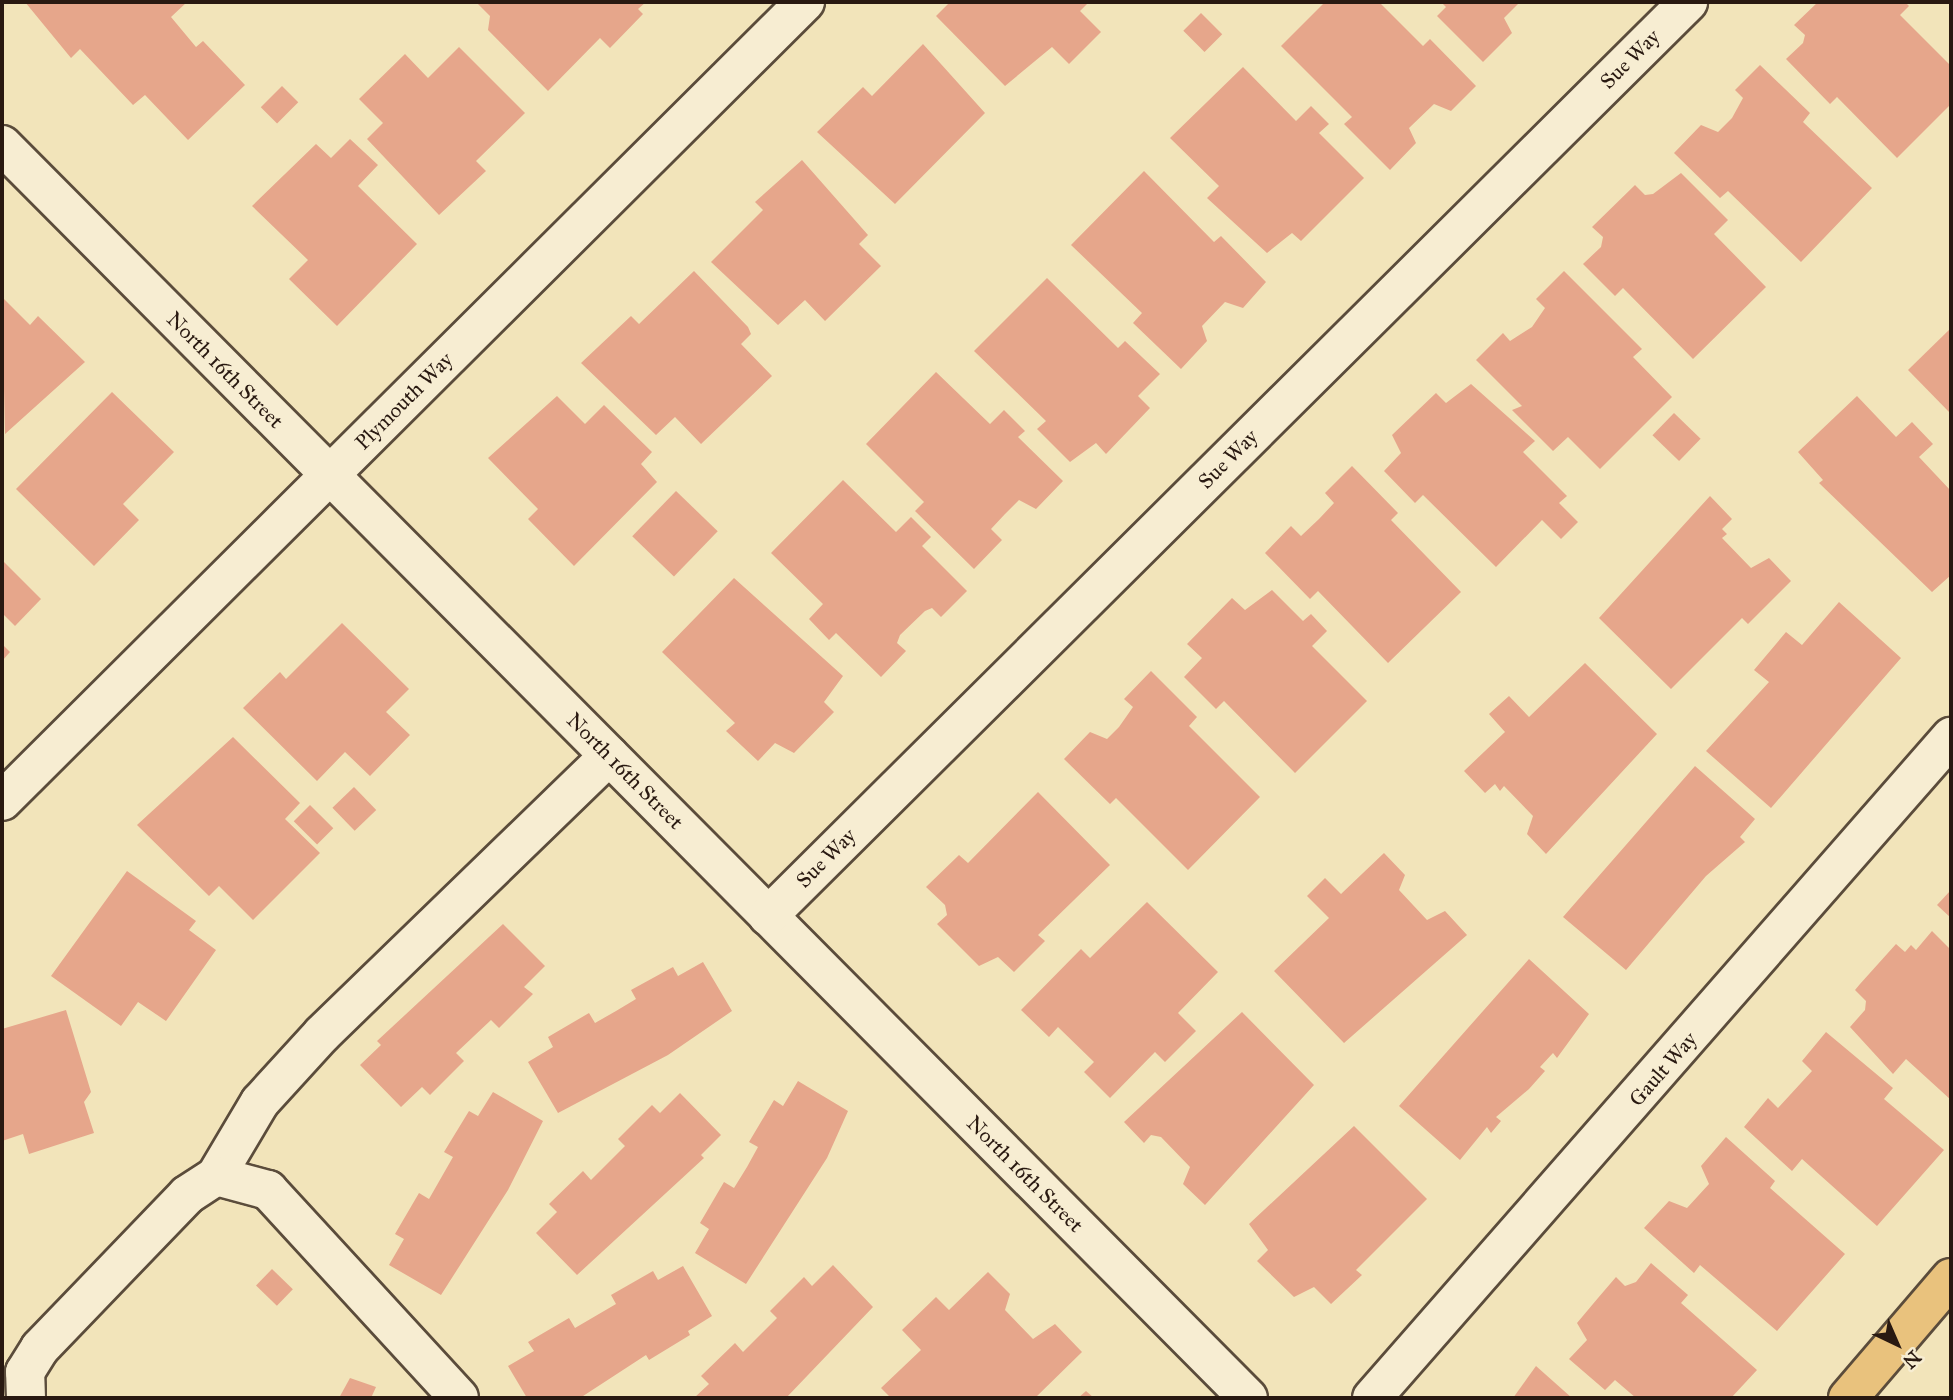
<!DOCTYPE html>
<style>
body{margin:0}
#map{position:relative;width:1953px;height:1400px;overflow:hidden;background:#f2e4ba;font-family:"IM FELL Great Primer",serif}
div>[style]{position:absolute}
.building>*{inset:0;background:#e6a68b;transform-origin:0 0}
.roads{filter:drop-shadow(2px 0 #5b4c3b) drop-shadow(-2px 0 #5b4c3b) drop-shadow(0 2px #5b4c3b) drop-shadow(0 -2px #5b4c3b)}
.minor>*{height:38px;margin:-19px;padding:0 19px;transform-origin:19px;border-radius:19px;background:#f7edd2}
.major>*{height:38px;margin:-19px;padding:0 19px;transform-origin:19px;border-radius:19px;background:#e9c27d}
span{translate:-50% -50%;white-space:nowrap;text-align:center;line-height:1.15;-webkit-text-stroke:5px #f7edd2;paint-order:stroke}
.street-label{font-size:21px;color:#291911}
.frame{position:absolute;inset:0;border:4px solid #291911;pointer-events:none}
.north{position:absolute;left:1862px;top:1309px;width:70px;height:70px;-webkit-text-stroke:5px #f7edd2;paint-order:stroke;rotate:136deg;font-size:19px;font-weight:700;line-height:28px;text-align:center;color:#291911}
.north::after{content:'';display:block;margin:auto;width:24px;height:32px;background:#291911;clip-path:polygon(50% 0,100% 100%,50% 72%,0 100%)}
</style>
<div id="map">
<div class="building">
<i style="clip-path:polygon(25px 2px,187px 2px,171px 17px,196px 47px,203px 41px,245px 85px,188px 140px,145px 95px,133px 105px,80px 49px,71px 58px)"></i>
<i style="clip-path:polygon(476px 2px,646px 2px,638px 9px,643px 14px,610px 48px,600px 38px,548px 91px,488px 30px,490px 16px)"></i>
<i style="clip-path:polygon(950px 2px,1089px 2px,1080px 11px,1101px 32px,1069px 64px,1052px 47px,1005px 86px,936px 16px)"></i>
<i style="clip-path:polygon(1325px 2px,1379px 2px,1423px 46px,1430px 39px,1476px 86px,1451px 111px,1434px 104px,1409px 128px,1416px 143px,1390px 170px,1344px 124px,1352px 117px,1281px 46px)"></i>
<i style="clip-path:polygon(1441px 2px,1520px 2px,1504px 18px,1512px 33px,1483px 62px,1437px 16px,1446px 7px)"></i>
<i style="clip-path:polygon(1818px 2px,1905px 2px,1909px 6px,1900px 15px,1951px 66px,1951px 104px,1897px 158px,1837px 97px,1830px 104px,1786px 59px,1803px 43px,1805px 35px,1794px 25px)"></i>
<i style="left:1201px;top:13px;width:30px;height:25px;rotate:45deg"></i>
<i style="clip-path:polygon(923px 44px,985px 113px,895px 204px,817px 132px,863px 87px,872px 96px)"></i>
<i style="clip-path:polygon(459px 47px,525px 113px,476px 161px,486px 171px,439px 215px,367px 139px,383px 123px,359px 99px,405px 54px,428px 78px)"></i>
<i style="clip-path:polygon(1760px 65px,1810px 113px,1803px 122px,1872px 188px,1801px 262px,1728px 191px,1720px 198px,1674px 153px,1701px 125px,1718px 132px,1732px 118px,1743px 98px,1735px 90px)"></i>
<i style="clip-path:polygon(1243px 67px,1296px 121px,1311px 106px,1329px 124px,1319px 133px,1364px 178px,1301px 241px,1292px 233px,1267px 253px,1207px 198px,1219px 186px,1170px 138px)"></i>
<i style="left:282px;top:86px;width:23px;height:30px;rotate:45deg"></i>
<i style="clip-path:polygon(350px 139px,378px 165px,358px 186px,417px 244px,337px 326px,289px 279px,308px 260px,252px 206px,316px 144px,331px 158px)"></i>
<i style="clip-path:polygon(802px 160px,868px 235px,859px 244px,881px 266px,825px 321px,805px 300px,778px 325px,711px 262px,763px 210px,755px 202px)"></i>
<i style="clip-path:polygon(1144px 171px,1214px 242px,1221px 236px,1266px 282px,1243px 308px,1225px 302px,1202px 326px,1207px 341px,1181px 369px,1133px 323px,1142px 313px,1071px 245px)"></i>
<i style="clip-path:polygon(1681px 173px,1728px 220px,1714px 234px,1766px 287px,1693px 359px,1623px 288px,1615px 296px,1583px 264px,1601px 247px,1603px 237px,1592px 227px,1635px 185px,1645px 195px,1653px 194px)"></i>
<i style="clip-path:polygon(694px 271px,748px 327px,751px 334px,741px 344px,772px 376px,701px 444px,675px 417px,656px 435px,581px 363px,631px 316px,639px 324px)"></i>
<i style="clip-path:polygon(1564px 271px,1642px 349px,1633px 357px,1672px 397px,1600px 469px,1568px 437px,1553px 451px,1512px 410px,1522px 406px,1476px 360px,1503px 333px,1510px 341px,1532px 327px,1545px 308px,1536px 299px)"></i>
<i style="clip-path:polygon(1047px 278px,1118px 348px,1125px 341px,1160px 374px,1138px 396px,1150px 408px,1106px 454px,1096px 443px,1070px 462px,1037px 429px,1046px 421px,974px 351px)"></i>
<i style="clip-path:polygon(2px 297px,30px 325px,38px 316px,85px 362px,5px 434px)"></i>
<i style="clip-path:polygon(1951px 328px,1951px 414px,1908px 370px)"></i>
<i style="clip-path:polygon(936px 372px,990px 424px,1004px 410px,1025px 431px,1018px 437px,1063px 481px,1036px 509px,1019px 500px,1005px 514px,991px 529px,1002px 540px,974px 569px,915px 511px,924px 502px,866px 444px)"></i>
<i style="clip-path:polygon(1471px 384px,1535px 441px,1523px 452px,1567px 496px,1559px 503px,1578px 522px,1561px 539px,1542px 520px,1496px 567px,1423px 495px,1415px 503px,1384px 471px,1401px 453px,1392px 435px,1415px 413px,1436px 393px,1446px 403px)"></i>
<i style="clip-path:polygon(112px 392px,174px 452px,123px 504px,139px 520px,94px 566px,16px 489px)"></i>
<i style="clip-path:polygon(557px 396px,585px 424px,604px 405px,652px 452px,641px 464px,657px 482px,574px 566px,528px 519px,538px 509px,488px 458px)"></i>
<i style="clip-path:polygon(1857px 396px,1896px 437px,1912px 422px,1933px 444px,1919px 457px,1951px 491px,1951px 575px,1932px 592px,1819px 483px,1823px 480px,1798px 452px)"></i>
<i style="left:1674px;top:413px;width:37px;height:31px;rotate:44deg"></i>
<i style="clip-path:polygon(1352px 466px,1398px 513px,1391px 520px,1461px 592px,1388px 663px,1318px 591px,1310px 599px,1265px 553px,1291px 526px,1301px 536px,1319px 519px,1334px 503px,1325px 493px)"></i>
<i style="clip-path:polygon(843px 480px,896px 532px,911px 517px,931px 537px,922px 546px,967px 591px,941px 617px,932px 608px,925px 611px,900px 635px,897px 643px,906px 651px,881px 677px,836px 633px,829px 640px,809px 619px,823px 604px,771px 553px)"></i>
<i style="left:676px;top:491px;width:58px;height:63px;rotate:44deg"></i>
<i style="clip-path:polygon(1710px 496px,1732px 519px,1722px 529px,1727px 534px,1722px 538px,1751px 568px,1769px 558px,1791px 581px,1748px 624px,1742px 618px,1671px 689px,1599px 618px)"></i>
<i style="clip-path:polygon(2px 560px,41px 599px,15px 626px,2px 613px)"></i>
<i style="clip-path:polygon(734px 578px,843px 676px,824px 702px,834px 712px,794px 753px,775px 743px,758px 761px,726px 731px,735px 723px,662px 652px)"></i>
<i style="clip-path:polygon(1272px 590px,1303px 621px,1311px 614px,1327px 631px,1312px 646px,1367px 701px,1295px 773px,1224px 701px,1216px 709px,1184px 677px,1202px 658px,1187px 644px,1232px 598px,1245px 610px)"></i>
<i style="clip-path:polygon(1839px 602px,1901px 658px,1771px 808px,1706px 751px,1769px 682px,1754px 670px,1786px 632px,1802px 645px)"></i>
<i style="clip-path:polygon(342px 623px,409px 689px,386px 712px,410px 735px,370px 776px,345px 752px,317px 781px,243px 708px,280px 672px,286px 679px)"></i>
<i style="clip-path:polygon(2px 644px,10px 652px,2px 661px)"></i>
<i style="clip-path:polygon(1585px 663px,1657px 734px,1546px 854px,1527px 834px,1533px 816px,1504px 786px,1500px 791px,1495px 784px,1485px 793px,1464px 771px,1505px 732px,1489px 714px,1509px 696px,1529px 717px)"></i>
<i style="clip-path:polygon(1151px 671px,1197px 717px,1189px 726px,1260px 797px,1188px 870px,1116px 798px,1110px 804px,1064px 759px,1090px 732px,1107px 739px,1119px 727px,1133px 707px,1124px 699px)"></i>
<i style="clip-path:polygon(233px 737px,300px 803px,285px 819px,320px 853px,253px 920px,219px 886px,209px 896px,137px 825px)"></i>
<i style="clip-path:polygon(1695px 766px,1755px 819px,1740px 837px,1745px 842px,1706px 876px,1626px 970px,1563px 917px)"></i>
<i style="left:354px;top:787px;width:32px;height:30px;rotate:46deg"></i>
<i style="clip-path:polygon(1038px 792px,1110px 865px,1038px 935px,1045px 941px,1014px 972px,998px 957px,979px 966px,937px 924px,947px 915px,945px 905px,926px 887px,959px 855px,968px 863px)"></i>
<i style="left:310px;top:805px;width:33px;height:23px;rotate:45deg"></i>
<i style="clip-path:polygon(1384px 853px,1405px 875px,1399px 890px,1427px 920px,1445px 911px,1467px 935px,1344px 1043px,1274px 971px,1329px 918px,1307px 896px,1325px 878px,1341px 894px)"></i>
<i style="clip-path:polygon(127px 871px,196px 921px,189px 930px,216px 950px,166px 1021px,138px 1002px,121px 1026px,51px 976px)"></i>
<i style="clip-path:polygon(1951px 890px,1951px 918px,1937px 905px)"></i>
<i style="clip-path:polygon(1147px 902px,1218px 972px,1178px 1013px,1196px 1031px,1165px 1062px,1155px 1052px,1110px 1098px,1084px 1072px,1094px 1062px,1058px 1027px,1049px 1037px,1021px 1010px,1081px 949px,1090px 958px)"></i>
<i style="clip-path:polygon(503px 924px,545px 966px,524px 987px,533px 994px,499px 1028px,491px 1020px,456px 1053px,464px 1061px,430px 1095px,422px 1087px,401px 1107px,360px 1065px,381px 1045px,377px 1041px)"></i>
<i style="clip-path:polygon(1932px 931px,1951px 950px,1951px 1100px,1906px 1059px,1893px 1074px,1850px 1027px,1865px 1010px,1866px 1001px,1855px 990px,1860px 984px,1896px 944px,1905px 952px,1911px 945px,1916px 950px)"></i>
<i style="clip-path:polygon(1529px 959px,1589px 1014px,1557px 1058px,1553px 1053px,1540px 1067px,1545px 1071px,1529px 1089px,1496px 1117px,1501px 1121px,1491px 1133px,1487px 1127px,1460px 1160px,1399px 1106px)"></i>
<i style="clip-path:polygon(703px 962px,732px 1011px,668px 1055px,558px 1113px,528px 1062px,553px 1047px,548px 1037px,589px 1013px,595px 1023px,616px 1011px,636px 999px,631px 990px,673px 967px,678px 976px)"></i>
<i style="clip-path:polygon(66px 1010px,91px 1092px,84px 1102px,94px 1133px,29px 1154px,23px 1134px,2px 1141px,2px 1029px)"></i>
<i style="clip-path:polygon(1242px 1012px,1314px 1085px,1205px 1205px,1183px 1184px,1190px 1167px,1161px 1137px,1151px 1135px,1144px 1143px,1124px 1122px)"></i>
<i style="clip-path:polygon(1826px 1032px,1893px 1088px,1884px 1099px,1944px 1150px,1877px 1226px,1802px 1159px,1792px 1171px,1744px 1127px,1768px 1098px,1778px 1108px,1812px 1071px,1802px 1061px)"></i>
<i style="clip-path:polygon(798px 1081px,848px 1111px,827px 1158px,746px 1284px,695px 1253px,709px 1229px,700px 1223px,724px 1182px,734px 1188px,747px 1167px,758px 1147px,749px 1142px,774px 1100px,783px 1106px)"></i>
<i style="clip-path:polygon(493px 1092px,543px 1121px,508px 1190px,441px 1295px,389px 1265px,404px 1239px,395px 1234px,419px 1193px,429px 1199px,453px 1157px,444px 1152px,469px 1111px,478px 1116px)"></i>
<i style="clip-path:polygon(680px 1093px,721px 1135px,701px 1155px,704px 1158px,577px 1275px,536px 1233px,557px 1212px,549px 1204px,583px 1171px,591px 1180px,625px 1146px,618px 1139px,652px 1105px,660px 1113px)"></i>
<i style="clip-path:polygon(1354px 1126px,1427px 1199px,1356px 1270px,1362px 1275px,1331px 1304px,1314px 1287px,1294px 1297px,1257px 1261px,1268px 1250px,1249px 1224px)"></i>
<i style="clip-path:polygon(1726px 1137px,1775px 1181px,1770px 1188px,1845px 1254px,1777px 1331px,1700px 1265px,1694px 1273px,1644px 1228px,1669px 1201px,1687px 1208px,1709px 1184px,1701px 1166px)"></i>
<i style="clip-path:polygon(1651px 1263px,1688px 1295px,1681px 1303px,1757px 1370px,1731px 1398px,1636px 1398px,1615px 1380px,1605px 1390px,1569px 1359px,1587px 1340px,1577px 1323px,1598px 1298px,1616px 1277px,1625px 1286px,1636px 1282px)"></i>
<i style="clip-path:polygon(833px 1265px,873px 1307px,786px 1398px,694px 1398px,709px 1384px,701px 1376px,735px 1343px,743px 1352px,777px 1318px,770px 1311px,804px 1277px,812px 1286px)"></i>
<i style="clip-path:polygon(683px 1266px,712px 1316px,688px 1331px,690px 1335px,649px 1360px,646px 1355px,580px 1398px,527px 1398px,508px 1366px,534px 1351px,528px 1342px,569px 1318px,575px 1328px,616px 1304px,611px 1295px,653px 1271px,658px 1280px)"></i>
<i style="left:272px;top:1269px;width:29px;height:23px;rotate:44deg"></i>
<i style="clip-path:polygon(988px 1272px,1010px 1294px,1005px 1310px,1033px 1339px,1055px 1324px,1082px 1352px,1035px 1398px,891px 1398px,881px 1388px,921px 1350px,902px 1330px,936px 1297px,949px 1310px)"></i>
<i style="clip-path:polygon(1536px 1366px,1572px 1398px,1513px 1398px)"></i>
<i style="clip-path:polygon(350px 1378px,376px 1387px,371px 1398px,339px 1398px)"></i>
<i style="clip-path:polygon(1086px 1391px,1094px 1398px,1078px 1398px)"></i>
</div>
<div class="roads">
<div class="minor">
<i style="left:2px;top:145px;width:1767px;rotate:45.16deg"></i>
<i style="left:2px;top:801px;width:1133px;rotate:-44.86deg"></i>
<i style="left:768px;top:916px;width:1297px;rotate:-44.81deg"></i>
<i style="left:216px;top:1176px;width:86px;rotate:-59.3deg"></i>
<i style="left:260px;top:1102px;width:92px;rotate:-47.6deg"></i>
<i style="left:322px;top:1034px;width:400px;rotate:-44.1deg"></i>
<i style="left:26px;top:1398px;width:26px;rotate:-92deg"></i>
<i style="left:25px;top:1372px;width:28px;rotate:-58deg"></i>
<i style="left:40px;top:1348px;width:212px;rotate:-46.1deg"></i>
<i style="left:187px;top:1195px;width:35px;rotate:-33deg"></i>
<i style="left:216px;top:1176px;width:54px;rotate:15.1deg"></i>
<i style="left:268px;top:1190px;width:282px;rotate:47.4deg"></i>
<i style="left:1372px;top:1398px;width:879px;rotate:-48.78deg"></i>
</div>
<div class="major">
<i style="left:1848px;top:1398px;width:158px;rotate:-49.4deg"></i>
</div>
</div>
<div class="street-label">
<span style="left:1630px;top:59px;rotate:-45deg">Sue Way</span>
<span style="left:225px;top:370px;rotate:45deg">North 16th Street</span>
<span style="left:404px;top:401px;rotate:-45deg">Plymouth Way</span>
<span style="left:1228px;top:459px;rotate:-45deg">Sue Way</span>
<span style="left:625px;top:771px;rotate:45deg">North 16th Street</span>
<span style="left:826px;top:858px;rotate:-45deg">Sue Way</span>
<span style="left:1663px;top:1069px;rotate:-49deg">Gault Way</span>
<span style="left:1025px;top:1174px;rotate:45deg">North 16th Street</span>
</div>
<div class="frame"></div>
<div class="north">N</div>
</div>
